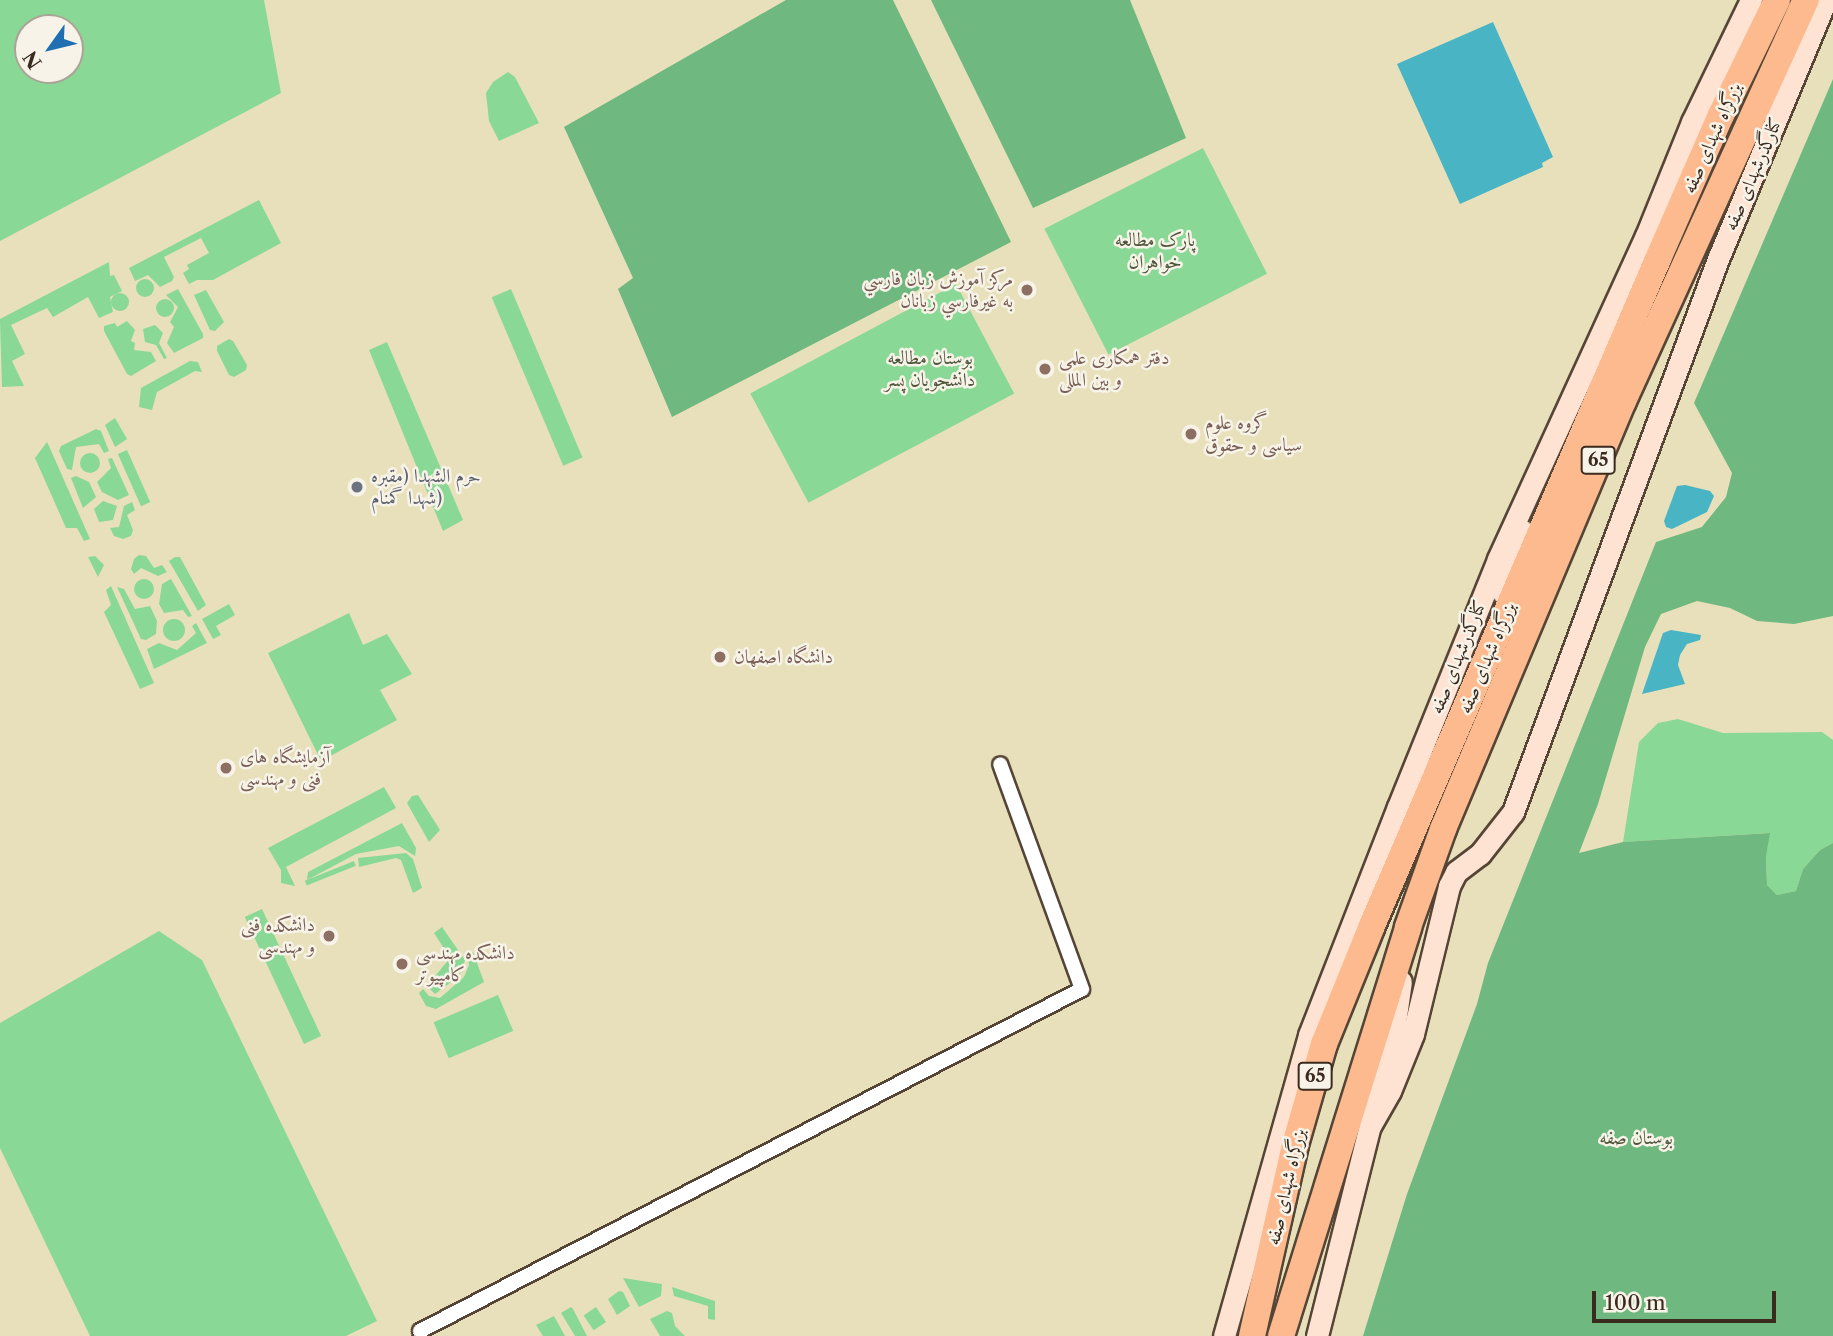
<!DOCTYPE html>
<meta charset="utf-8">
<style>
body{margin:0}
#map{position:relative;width:1833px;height:1336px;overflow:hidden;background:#e8e0bb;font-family:"Libre Caslon Text",Amiri,serif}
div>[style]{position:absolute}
.green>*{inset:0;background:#8ad896;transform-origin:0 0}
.round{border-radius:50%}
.forest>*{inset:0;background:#6fb87f}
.water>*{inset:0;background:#48b4c4}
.roads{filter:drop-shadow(2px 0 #554536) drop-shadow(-2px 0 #554536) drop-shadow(0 2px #554536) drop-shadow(0 -2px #554536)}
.street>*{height:14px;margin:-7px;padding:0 7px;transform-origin:7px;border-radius:7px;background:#fff}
.secondary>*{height:21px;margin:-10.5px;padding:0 10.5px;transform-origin:10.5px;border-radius:10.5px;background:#fee3d2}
.highway>*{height:26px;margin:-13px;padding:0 13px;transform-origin:13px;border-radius:13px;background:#fcba8e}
.dots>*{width:19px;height:19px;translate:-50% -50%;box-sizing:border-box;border:4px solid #f7f3e8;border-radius:50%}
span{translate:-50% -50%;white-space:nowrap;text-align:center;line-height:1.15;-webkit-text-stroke:5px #f7f3e8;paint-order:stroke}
.shield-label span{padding:2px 5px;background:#f7f3e8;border:2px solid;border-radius:5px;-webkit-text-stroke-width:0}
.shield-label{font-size:18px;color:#3b2a1e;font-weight:700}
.street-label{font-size:19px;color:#3b2a1e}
.park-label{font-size:19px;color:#4f563c}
.education-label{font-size:19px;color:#785e54}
.right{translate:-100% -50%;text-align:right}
.left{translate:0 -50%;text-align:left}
.worship-label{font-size:19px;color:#5b616d}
.north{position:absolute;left:14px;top:14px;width:70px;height:70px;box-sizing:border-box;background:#f7f3e8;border:2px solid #aca397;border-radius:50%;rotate:236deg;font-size:19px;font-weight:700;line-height:28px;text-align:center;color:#3b2a1e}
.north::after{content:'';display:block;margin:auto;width:24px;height:32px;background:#1f6fb2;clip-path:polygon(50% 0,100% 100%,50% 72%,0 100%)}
.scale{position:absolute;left:1592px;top:1291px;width:184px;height:32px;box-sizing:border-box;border:4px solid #3b2a1e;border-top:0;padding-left:9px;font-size:21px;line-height:24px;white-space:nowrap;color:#3b2a1e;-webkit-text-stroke:5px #f7f3e8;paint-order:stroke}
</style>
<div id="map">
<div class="green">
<i style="clip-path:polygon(evenodd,0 0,264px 0,281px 93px,0 241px,0 0,70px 28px,70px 70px,28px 70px,28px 28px,70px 28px)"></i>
<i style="clip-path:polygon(508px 72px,515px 77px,539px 123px,499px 141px,489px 121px,486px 93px,493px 82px)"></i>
<i style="left:1203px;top:148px;width:141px;height:178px;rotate:63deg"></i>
<i style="clip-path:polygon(259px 200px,281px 243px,213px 280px,197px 280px,189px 284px,183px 273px,189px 269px,187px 265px,209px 253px,201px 238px,164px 257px,174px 277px,172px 281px,160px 287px,148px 275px,135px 281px,129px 268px)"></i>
<i style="clip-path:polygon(109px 262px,110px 276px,114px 275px,122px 291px,110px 297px,113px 312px,99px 318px,88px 297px,53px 317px,47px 308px,11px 325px,25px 354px,12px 361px,24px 386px,2px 387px,0 319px)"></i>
<i class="round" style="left:136px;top:279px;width:18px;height:18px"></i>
<i style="left:956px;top:284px;width:124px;height:233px;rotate:62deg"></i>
<i style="clip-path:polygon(178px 289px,203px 334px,203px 338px,174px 353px,167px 343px,174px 327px,170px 322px,178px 307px,166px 295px)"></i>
<i style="left:511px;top:289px;width:183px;height:21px;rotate:67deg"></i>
<i style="clip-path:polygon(206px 290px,224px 322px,215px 331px,210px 330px,194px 295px)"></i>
<i class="round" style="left:111px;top:293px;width:18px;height:18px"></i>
<i class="round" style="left:156px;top:299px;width:18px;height:18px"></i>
<i style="clip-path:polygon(127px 321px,135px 330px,131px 341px,135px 343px,134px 350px,151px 352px,156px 361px,131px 376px,127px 374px,104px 331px,104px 326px,115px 323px,117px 327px)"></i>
<i style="clip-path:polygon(155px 325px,163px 333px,159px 343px,167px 358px,164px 359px,156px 345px,145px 342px,143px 329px)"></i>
<i style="clip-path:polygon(229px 339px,233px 341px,247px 365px,246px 370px,234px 377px,229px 375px,217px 351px,217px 346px)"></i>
<i style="clip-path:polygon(387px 342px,463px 520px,443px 531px,369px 350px)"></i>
<i style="clip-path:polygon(190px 361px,198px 362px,202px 372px,195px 371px,157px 392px,152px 410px,139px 407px,141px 388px)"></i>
<i style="clip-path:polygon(115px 418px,127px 439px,115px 447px,105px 425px)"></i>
<i style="clip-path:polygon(96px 429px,101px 431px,109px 451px,104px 453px,99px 444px,76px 447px,72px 470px,67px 469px,59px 451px,61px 446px)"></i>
<i style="clip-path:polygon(47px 442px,49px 446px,90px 539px,84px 541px,77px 528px,66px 528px,35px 458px)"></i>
<i style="left:127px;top:450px;width:57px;height:10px;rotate:66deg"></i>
<i class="round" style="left:80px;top:453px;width:20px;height:20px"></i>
<i style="clip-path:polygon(112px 458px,129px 495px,118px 500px,102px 492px,97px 482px,111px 468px,108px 459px)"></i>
<i style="clip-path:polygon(76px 476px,89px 482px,96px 497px,83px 508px,71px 478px)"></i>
<i style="clip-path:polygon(103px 501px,117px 506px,113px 520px,99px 522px,94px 509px)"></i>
<i style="clip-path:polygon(132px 502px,135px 510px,127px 515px,133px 530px,131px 536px,123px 539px,114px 536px,110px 528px,119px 527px,124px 506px)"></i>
<i style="clip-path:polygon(139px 555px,146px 556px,154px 568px,162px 565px,167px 572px,158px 576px,141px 568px,134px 574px,131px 569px,134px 559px)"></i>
<i style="clip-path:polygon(95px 556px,104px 565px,98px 577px,88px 557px)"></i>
<i style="clip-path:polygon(175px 557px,180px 557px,206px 605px,198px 611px,169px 561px)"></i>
<i class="round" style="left:134px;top:579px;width:20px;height:20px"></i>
<i style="clip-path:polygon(171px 579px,192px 616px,188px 617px,183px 610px,164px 613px,159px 604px,162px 584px)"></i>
<i style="clip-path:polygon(111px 586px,154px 683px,140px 689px,104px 612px,111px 605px,106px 590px)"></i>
<i style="clip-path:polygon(117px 587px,124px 589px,135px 609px,150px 606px,157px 621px,156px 634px,146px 640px,141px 639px)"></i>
<i style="clip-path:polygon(229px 604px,235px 615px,216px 626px,221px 635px,213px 639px,202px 619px)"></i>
<i style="clip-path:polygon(349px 613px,363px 645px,387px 634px,412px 674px,380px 690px,397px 720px,321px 761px,268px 653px)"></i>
<i class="round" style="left:163px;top:619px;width:22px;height:22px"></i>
<i style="clip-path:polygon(196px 623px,207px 643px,154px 669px,147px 649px,159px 643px,177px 650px,196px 633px,192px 626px)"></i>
<i style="clip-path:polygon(1678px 719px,1723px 733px,1822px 732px,1833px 740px,1833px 843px,1820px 850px,1803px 869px,1796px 891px,1777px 895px,1767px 885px,1766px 857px,1769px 833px,1623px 842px,1639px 742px,1658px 723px)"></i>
<i style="clip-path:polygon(384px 787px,396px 808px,286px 867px,295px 886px,281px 883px,281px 870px,268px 848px)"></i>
<i style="clip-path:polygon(418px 795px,440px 830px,429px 842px,407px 803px,412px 796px)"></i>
<i style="clip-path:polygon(402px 823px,416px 848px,415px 856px,399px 846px,356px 854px,307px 880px,308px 872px)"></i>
<i style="clip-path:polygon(406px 853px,413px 859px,422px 888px,413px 893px,401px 860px,396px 858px,359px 867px,358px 858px)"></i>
<i style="left:354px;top:861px;width:5px;height:53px;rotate:68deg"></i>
<i style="left:262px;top:909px;width:140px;height:19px;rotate:65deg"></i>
<i style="clip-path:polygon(442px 927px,465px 960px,459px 976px,435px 994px,427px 986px,450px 958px,434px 933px)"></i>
<i style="clip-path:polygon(159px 931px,202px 960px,377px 1321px,346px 1336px,90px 1336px,0 1148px,0 1023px)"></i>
<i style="clip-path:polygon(473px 952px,484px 982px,436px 1009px,426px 1006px,419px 993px,423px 989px,429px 996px,440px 998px,464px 977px,469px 965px,467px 954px)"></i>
<i style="left:498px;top:995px;width:39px;height:70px;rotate:67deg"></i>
<i style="clip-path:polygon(623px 1278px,662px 1284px,661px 1296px,639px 1307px)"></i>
<i style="clip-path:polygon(672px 1287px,715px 1301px,715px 1320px,708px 1319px,708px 1306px,674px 1296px)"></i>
<i style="clip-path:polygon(619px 1291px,623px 1292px,630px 1306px,617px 1315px,608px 1299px)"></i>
<i style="clip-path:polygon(571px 1307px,573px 1309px,587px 1336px,575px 1336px,561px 1313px)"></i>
<i style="left:596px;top:1307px;width:18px;height:15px;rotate:56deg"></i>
<i style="clip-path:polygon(667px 1311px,672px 1313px,675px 1326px,685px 1336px,660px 1336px,650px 1319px)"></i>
<i style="clip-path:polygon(554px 1316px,565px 1336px,543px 1336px,536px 1325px)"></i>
</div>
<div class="forest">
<i style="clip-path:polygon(786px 0,893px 0,1011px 242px,672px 417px,618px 289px,633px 278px,564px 127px)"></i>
<i style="clip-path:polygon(931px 0,1130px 0,1186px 138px,1033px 208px)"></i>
<i style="clip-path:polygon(1833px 79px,1833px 616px,1794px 624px,1757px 621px,1730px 608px,1697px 601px,1661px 614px,1645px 647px,1598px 804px,1579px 853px,1623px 842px,1770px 833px,1766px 857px,1767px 885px,1777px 895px,1796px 891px,1803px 869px,1820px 850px,1833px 843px,1833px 1336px,1363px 1336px,1407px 1194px,1477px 1004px,1488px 963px,1656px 542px,1702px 527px,1726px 497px,1732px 473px,1694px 403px)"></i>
</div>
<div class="water">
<i style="clip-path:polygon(1493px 22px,1553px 157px,1542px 163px,1543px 167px,1460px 204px,1397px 64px)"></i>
<i style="clip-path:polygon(1685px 485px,1710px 491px,1714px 496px,1707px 512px,1672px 529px,1666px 527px,1664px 521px,1677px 486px)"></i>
<i style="clip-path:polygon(1671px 630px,1701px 635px,1700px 640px,1687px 644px,1680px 655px,1678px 665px,1685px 684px,1642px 694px,1663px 633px)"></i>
</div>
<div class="roads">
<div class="street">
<i style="left:420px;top:1331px;width:745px;rotate:-27.32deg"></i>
<i style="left:1082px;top:989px;width:239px;rotate:-110deg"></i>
</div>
<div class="secondary">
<i style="left:1503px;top:593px;width:65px;rotate:-71.3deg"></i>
<i style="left:1370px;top:1126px;width:40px;rotate:-60.3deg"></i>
<i style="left:1390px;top:1091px;width:61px;rotate:-68deg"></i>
<i style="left:1413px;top:1034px;width:152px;rotate:-76.3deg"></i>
<i style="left:1449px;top:886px;width:16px;rotate:-63deg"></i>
<i style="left:1456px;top:872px;width:30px;rotate:-37deg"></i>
<i style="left:1480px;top:854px;width:53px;rotate:-51.8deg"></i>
<i style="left:1513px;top:812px;width:590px;rotate:-69.66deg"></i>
<i style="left:1718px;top:259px;width:281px;rotate:-67.4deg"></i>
<i style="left:1224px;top:1336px;width:313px;rotate:-74.2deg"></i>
<i style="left:1309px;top:1035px;width:245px;rotate:-68.7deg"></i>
<i style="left:1398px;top:807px;width:267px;rotate:-68deg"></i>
<i style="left:1498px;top:559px;width:355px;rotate:-65.4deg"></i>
<i style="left:1646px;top:236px;width:123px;rotate:-68deg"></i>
<i style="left:1692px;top:122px;width:136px;rotate:-64.2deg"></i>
<i style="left:1317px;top:1336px;width:316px;rotate:-75.9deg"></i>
<i style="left:1394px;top:1030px;width:49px;rotate:-81.9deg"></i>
</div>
<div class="highway">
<i style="left:1252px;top:1336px;width:196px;rotate:-77.3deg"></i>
<i style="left:1295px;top:1145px;width:105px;rotate:-74deg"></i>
<i style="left:1324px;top:1044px;width:125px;rotate:-67.9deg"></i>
<i style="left:1371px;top:928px;width:728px;rotate:-66.78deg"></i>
<i style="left:1658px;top:259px;width:157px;rotate:-66.4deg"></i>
<i style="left:1721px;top:115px;width:128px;rotate:-64deg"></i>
<i style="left:1281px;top:1336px;width:428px;rotate:-72.7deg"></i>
<i style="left:1408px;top:927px;width:104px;rotate:-70.3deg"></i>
<i style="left:1443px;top:829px;width:464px;rotate:-67.2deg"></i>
<i style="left:1623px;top:401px;width:441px;rotate:-65.5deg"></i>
</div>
</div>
<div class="dots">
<i style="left:1027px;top:290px;background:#8d6e63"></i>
<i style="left:1045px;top:369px;background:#8d6e63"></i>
<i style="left:1191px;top:434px;background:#8d6e63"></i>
<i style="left:357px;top:487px;background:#6b7280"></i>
<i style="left:720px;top:657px;background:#8d6e63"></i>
<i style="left:226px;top:768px;background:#8d6e63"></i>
<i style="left:329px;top:936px;background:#8d6e63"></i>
<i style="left:402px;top:964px;background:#8d6e63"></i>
</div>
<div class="shield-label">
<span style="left:1598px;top:460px">65</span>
<span style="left:1315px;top:1076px">65</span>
</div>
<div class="street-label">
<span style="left:1712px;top:138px;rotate:-66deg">بزرگراه شهدای صفه</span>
<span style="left:1753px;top:174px;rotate:-67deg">کنارگذرشهدای صفه</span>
<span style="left:1458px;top:657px;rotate:-68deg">کنارگذرشهدای صفه</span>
<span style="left:1487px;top:658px;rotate:-67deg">بزرگراه شهدای صفه</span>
<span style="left:1286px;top:1187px;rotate:-77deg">بزرگراه شهدای صفه</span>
</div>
<div class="park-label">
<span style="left:1155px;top:251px">پارک مطالعه<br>خواهران</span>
<span style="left:930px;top:369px">بوستان مطالعه<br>دانشجویان پسر</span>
<span style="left:1636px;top:1138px">بوستان صفه</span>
</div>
<div class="education-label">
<span class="right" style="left:1013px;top:290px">مرکز آموزش زبان فارسي<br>به غيرفارسي زبانان</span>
<span class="left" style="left:1059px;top:369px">دفتر همکاری علمی<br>و بین المللی</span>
<span class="left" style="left:1205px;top:434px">گروه علوم<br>سیاسی و حقوق</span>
<span class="left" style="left:734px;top:657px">دانشگاه اصفهان</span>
<span class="left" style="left:240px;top:768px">آزمایشگاه های<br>فنی و مهندسی</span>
<span class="right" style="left:315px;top:936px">دانشکده فنی<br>و مهندسی</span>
<span class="left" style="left:416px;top:964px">دانشکده مهندسی<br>کامپیوتر</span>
</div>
<div class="worship-label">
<span class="left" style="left:371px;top:487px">حرم الشهدا (مقبره<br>شهدا گمنام)</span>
</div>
<div class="north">N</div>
<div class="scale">100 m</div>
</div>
